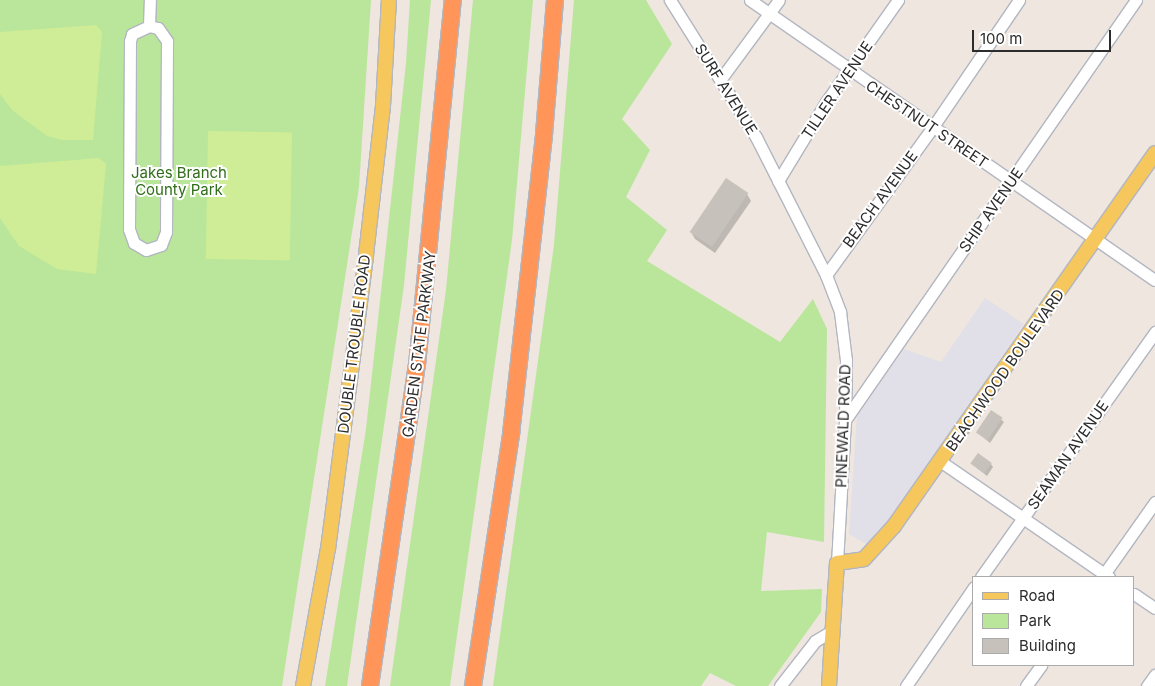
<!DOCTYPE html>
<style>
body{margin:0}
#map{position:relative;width:1155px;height:686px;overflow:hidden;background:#eee6df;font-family:Inter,sans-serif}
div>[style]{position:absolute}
.industrial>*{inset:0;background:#e1dfe7}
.green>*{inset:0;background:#b9e69a}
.pitch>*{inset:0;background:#ceed96;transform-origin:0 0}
.shadow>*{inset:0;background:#0003}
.building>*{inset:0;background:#c6c1ba;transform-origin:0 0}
.roads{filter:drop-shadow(1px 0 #b2b6c0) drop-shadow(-1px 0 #b2b6c0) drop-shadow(0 1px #b2b6c0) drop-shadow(0 -1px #b2b6c0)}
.minor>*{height:11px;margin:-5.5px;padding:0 5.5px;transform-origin:5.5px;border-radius:5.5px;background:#fff}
.major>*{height:14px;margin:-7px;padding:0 7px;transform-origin:7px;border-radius:7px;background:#f5c75d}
.highway>*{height:16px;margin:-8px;padding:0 8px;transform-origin:8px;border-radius:8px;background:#ff9559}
span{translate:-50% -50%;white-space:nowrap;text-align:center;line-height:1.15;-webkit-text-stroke:4px #fff;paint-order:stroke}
.street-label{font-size:15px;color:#2c2c2c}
.park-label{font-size:15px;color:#306d19}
.legend{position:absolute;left:972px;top:576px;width:162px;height:90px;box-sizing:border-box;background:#fff;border:1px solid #ababab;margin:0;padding:6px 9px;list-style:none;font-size:15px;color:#2c2c2c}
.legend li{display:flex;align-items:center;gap:10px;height:25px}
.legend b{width:25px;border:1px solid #ababab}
.scale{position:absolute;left:972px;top:30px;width:139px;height:22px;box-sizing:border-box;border:2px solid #2c2c2c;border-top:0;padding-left:6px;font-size:15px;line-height:18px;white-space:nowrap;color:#2c2c2c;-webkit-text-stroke:4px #fff;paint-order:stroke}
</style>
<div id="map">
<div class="industrial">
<i style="clip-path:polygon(985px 298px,1024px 324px,871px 547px,849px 534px,857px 416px,904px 349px,941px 362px)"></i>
</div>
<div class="green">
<i style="clip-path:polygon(0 0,371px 0,359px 187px,282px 686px,0 686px)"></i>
<i style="clip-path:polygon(410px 0,431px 0,404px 285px,347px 686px,325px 686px,366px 429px,406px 63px)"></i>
<i style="clip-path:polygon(473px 0,533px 0,512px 240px,450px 686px,390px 686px,446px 290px)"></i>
<i style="clip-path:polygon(574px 0,646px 0,672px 44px,622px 119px,650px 150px,626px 197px,667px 230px,647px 261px,780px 342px,813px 299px,827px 329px,824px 542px,767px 532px,761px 591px,822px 589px,821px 612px,768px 686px,736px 686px,710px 673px,701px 686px,493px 686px,554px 245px)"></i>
</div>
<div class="pitch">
<i style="clip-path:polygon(96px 25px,102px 32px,93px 140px,62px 140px,47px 136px,13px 111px,0 94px,0 32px)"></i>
<i style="left:208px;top:131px;width:84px;height:128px;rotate:1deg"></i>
<i style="clip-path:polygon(99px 158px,106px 164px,96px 274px,57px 269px,19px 246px,0 218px,0 166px)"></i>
</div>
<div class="shadow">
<i style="clip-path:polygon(747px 194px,751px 201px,715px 253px,695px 239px,691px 232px)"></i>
<i style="clip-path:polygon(992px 412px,1004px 422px,990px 443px,977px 432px)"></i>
<i style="clip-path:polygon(972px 464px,991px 464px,993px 467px,987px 476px)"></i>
</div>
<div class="building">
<i style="left:726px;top:178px;width:27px;height:65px;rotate:34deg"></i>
<i style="left:991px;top:410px;width:14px;height:27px;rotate:34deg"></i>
<i style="left:978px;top:453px;width:17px;height:13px;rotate:36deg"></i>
</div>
<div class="roads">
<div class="minor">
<i style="left:670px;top:0;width:162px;rotate:57.9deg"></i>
<i style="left:756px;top:137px;width:155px;rotate:63.1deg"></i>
<i style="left:826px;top:275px;width:40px;rotate:69deg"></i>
<i style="left:840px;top:312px;width:48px;rotate:82.9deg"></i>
<i style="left:846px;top:360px;width:60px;rotate:91deg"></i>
<i style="left:845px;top:420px;width:143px;rotate:93.2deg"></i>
<i style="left:750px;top:0;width:492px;rotate:34.7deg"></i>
<i style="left:149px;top:26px;width:9px;rotate:13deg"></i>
<i style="left:158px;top:28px;width:16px;rotate:55deg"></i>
<i style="left:167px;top:41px;width:191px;rotate:90.3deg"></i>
<i style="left:166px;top:232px;width:14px;rotate:111deg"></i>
<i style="left:161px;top:245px;width:16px;rotate:162deg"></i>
<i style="left:146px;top:250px;width:14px;rotate:-150deg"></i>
<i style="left:134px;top:243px;width:15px;rotate:-110deg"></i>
<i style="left:129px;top:229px;width:188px;rotate:-89.7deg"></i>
<i style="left:130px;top:41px;width:7px;rotate:-74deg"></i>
<i style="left:132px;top:34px;width:19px;rotate:-25deg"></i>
<i style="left:149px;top:26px;width:26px;rotate:-88deg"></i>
<i style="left:720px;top:80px;width:99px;rotate:-53.6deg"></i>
<i style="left:778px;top:181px;width:92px;rotate:-58.7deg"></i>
<i style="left:826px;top:102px;width:125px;rotate:-54.8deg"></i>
<i style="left:826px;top:275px;width:181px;rotate:-54.2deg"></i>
<i style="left:932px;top:128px;width:155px;rotate:-55.8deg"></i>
<i style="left:845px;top:420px;width:511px;rotate:-55.28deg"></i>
<i style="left:940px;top:461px;width:205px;rotate:34.5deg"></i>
<i style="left:981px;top:577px;width:301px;rotate:-54.6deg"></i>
<i style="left:1102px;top:577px;width:92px;rotate:-54.8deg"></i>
<i style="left:1134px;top:594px;width:25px;rotate:34deg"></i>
<i style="left:780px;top:686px;width:57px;rotate:-52.1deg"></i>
<i style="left:815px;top:641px;width:21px;rotate:-31deg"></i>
<i style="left:906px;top:686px;width:120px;rotate:-55.5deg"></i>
<i style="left:1026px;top:686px;width:26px;rotate:-54deg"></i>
<i style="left:1147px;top:686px;width:14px;rotate:-54deg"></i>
</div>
<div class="major">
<i style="left:303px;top:686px;width:139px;rotate:-79.7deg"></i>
<i style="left:328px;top:549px;width:296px;rotate:-82.6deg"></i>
<i style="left:366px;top:255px;width:150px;rotate:-83.5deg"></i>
<i style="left:383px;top:106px;width:106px;rotate:-86.8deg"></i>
<i style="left:829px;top:686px;width:123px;rotate:-86.3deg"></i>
<i style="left:837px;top:563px;width:27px;rotate:-8deg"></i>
<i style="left:864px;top:559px;width:45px;rotate:-47.7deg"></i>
<i style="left:894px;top:526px;width:455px;rotate:-55deg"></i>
</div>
<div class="highway">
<i style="left:370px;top:686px;width:324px;rotate:-81.7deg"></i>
<i style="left:417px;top:365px;width:367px;rotate:-84.4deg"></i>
<i style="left:473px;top:686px;width:255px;rotate:-81.4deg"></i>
<i style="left:511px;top:434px;width:302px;rotate:-83.7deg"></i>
<i style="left:544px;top:134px;width:134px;rotate:-85.3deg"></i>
</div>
</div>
<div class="street-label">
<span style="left:726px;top:89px;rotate:58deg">SURF AVENUE</span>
<span style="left:837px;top:90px;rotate:-56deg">TILLER AVENUE</span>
<span style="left:927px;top:124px;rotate:34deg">CHESTNUT STREET</span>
<span style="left:880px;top:199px;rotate:-54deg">BEACH AVENUE</span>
<span style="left:991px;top:210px;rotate:-55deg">SHIP AVENUE</span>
<span style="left:354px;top:344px;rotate:-83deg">DOUBLE TROUBLE ROAD</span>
<span style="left:419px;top:344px;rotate:-83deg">GARDEN STATE PARKWAY</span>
<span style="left:1005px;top:370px;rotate:-55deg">BEACHWOOD BOULEVARD</span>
<span style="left:843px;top:426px;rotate:-88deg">PINEWALD ROAD</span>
<span style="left:1068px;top:455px;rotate:-55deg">SEAMAN AVENUE</span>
</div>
<div class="park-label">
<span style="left:179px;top:181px">Jakes Branch<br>County Park</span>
</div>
<ul class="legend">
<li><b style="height:6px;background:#f5c75d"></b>Road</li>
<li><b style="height:14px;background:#b9e69a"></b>Park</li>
<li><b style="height:14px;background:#c6c1ba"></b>Building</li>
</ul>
<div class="scale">100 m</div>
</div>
